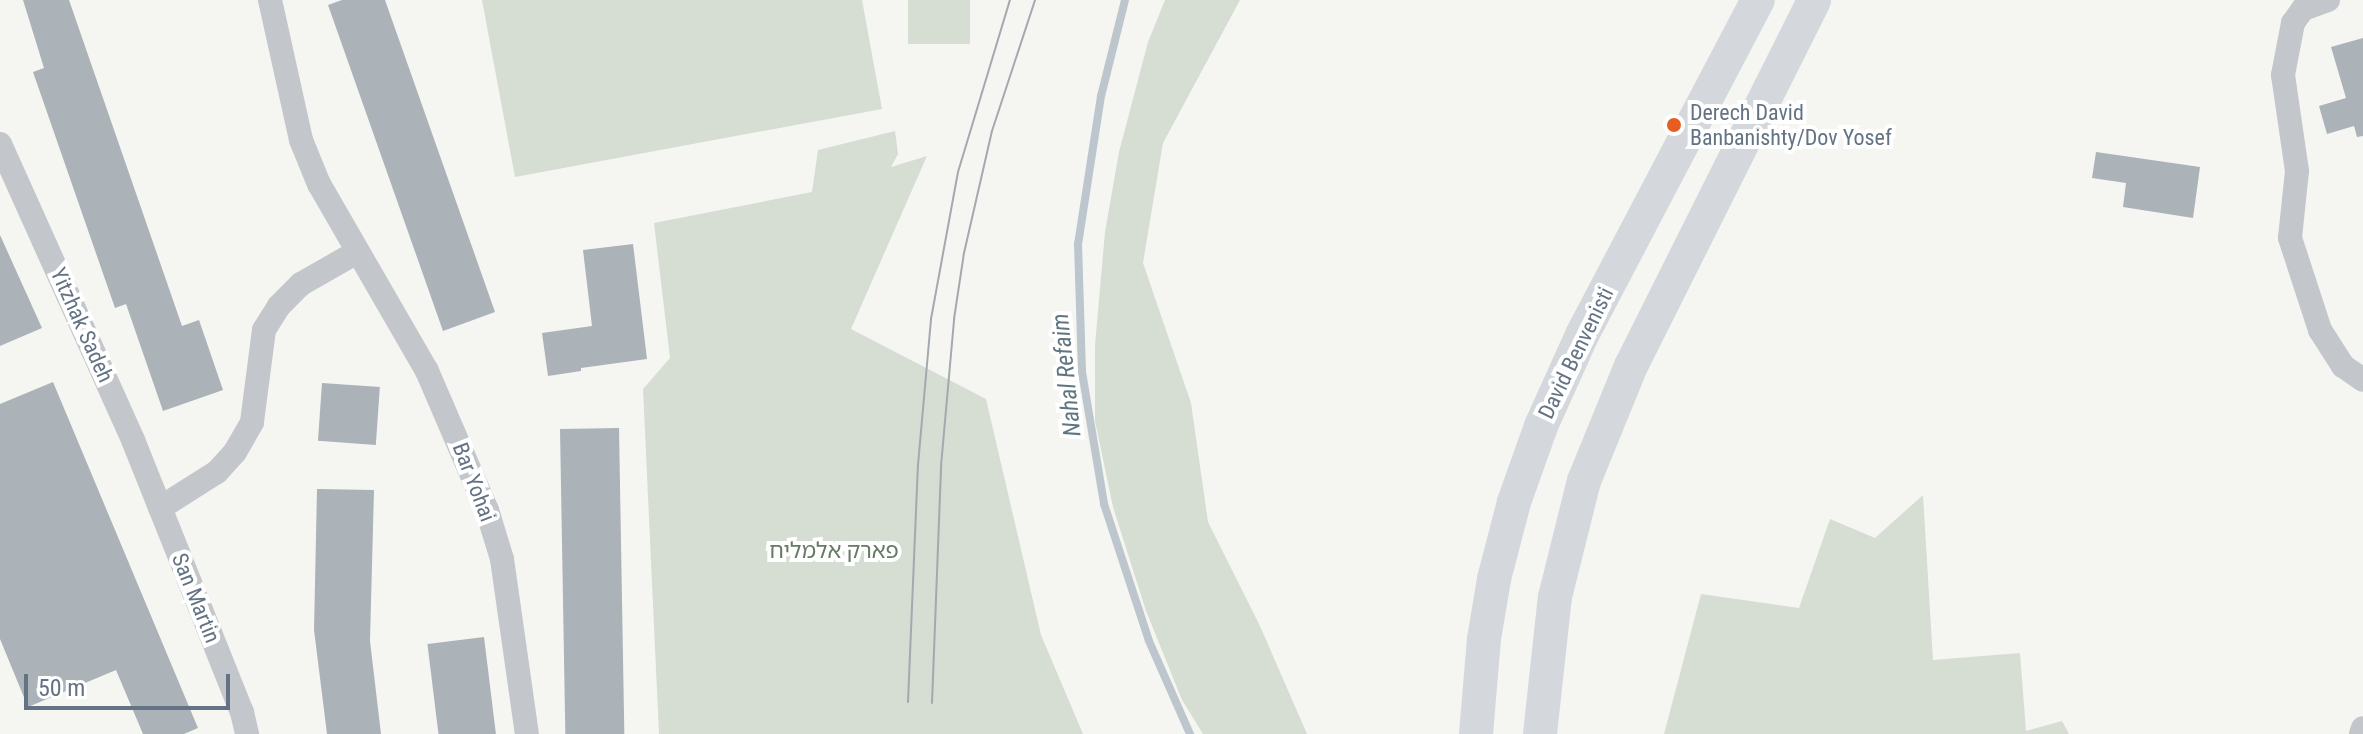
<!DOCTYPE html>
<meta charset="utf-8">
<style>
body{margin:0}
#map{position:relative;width:2363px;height:734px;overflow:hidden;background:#f5f6f2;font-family:"Roboto Condensed","Noto Sans Hebrew",sans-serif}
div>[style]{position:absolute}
.green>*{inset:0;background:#d6ddd3;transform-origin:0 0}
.stream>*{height:8px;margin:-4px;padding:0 4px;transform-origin:4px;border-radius:4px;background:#bcc6cc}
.building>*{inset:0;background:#abb2b8;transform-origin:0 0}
.minor>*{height:24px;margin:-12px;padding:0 12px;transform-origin:12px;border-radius:12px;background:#c3c6ca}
.secondary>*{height:34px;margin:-17px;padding:0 17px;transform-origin:17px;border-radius:17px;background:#d4d8dc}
.tram>*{height:2px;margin:-1px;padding:0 1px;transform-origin:1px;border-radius:1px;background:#a3a9af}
.dots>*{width:22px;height:22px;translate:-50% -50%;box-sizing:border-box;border:4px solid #fff;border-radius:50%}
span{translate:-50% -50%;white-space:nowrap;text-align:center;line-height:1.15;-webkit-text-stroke:8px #fff;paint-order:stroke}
.poi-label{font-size:22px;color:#647384}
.left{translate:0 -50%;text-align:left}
.street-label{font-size:22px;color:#647384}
.park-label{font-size:22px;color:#667b63}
.water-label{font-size:24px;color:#5f7580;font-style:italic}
.scale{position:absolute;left:24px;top:674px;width:206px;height:36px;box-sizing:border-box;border:4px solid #647384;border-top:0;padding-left:10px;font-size:24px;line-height:28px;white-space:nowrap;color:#647384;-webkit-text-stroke:6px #fff;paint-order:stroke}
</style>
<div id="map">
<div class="green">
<i style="clip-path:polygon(482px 0,862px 0,882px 109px,515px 177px)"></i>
<i style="left:908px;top:0;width:62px;height:44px"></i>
<i style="clip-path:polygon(1165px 0,1240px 0,1163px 143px,1143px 263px,1191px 403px,1208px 522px,1260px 626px,1307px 734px,1203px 734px,1182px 700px,1146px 611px,1113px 507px,1095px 421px,1095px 345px,1105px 232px,1119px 152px,1148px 42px)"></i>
<i style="clip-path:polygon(895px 131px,898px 154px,891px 167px,927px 156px,851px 329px,986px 399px,1041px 635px,1083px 734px,659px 734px,643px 389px,670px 358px,654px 223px,812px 192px,818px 150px)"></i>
<i style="clip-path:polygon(1923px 495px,1933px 660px,2020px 653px,2026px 731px,2062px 721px,2069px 734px,1664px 734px,1701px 594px,1799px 608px,1830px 519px,1875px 538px)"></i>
</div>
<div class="stream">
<i style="left:1125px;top:0;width:99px;rotate:104deg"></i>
<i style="left:1101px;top:96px;width:150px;rotate:98.8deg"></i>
<i style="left:1078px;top:244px;width:128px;rotate:88.2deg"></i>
<i style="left:1082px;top:372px;width:134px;rotate:80.5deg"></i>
<i style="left:1104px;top:504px;width:144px;rotate:71.8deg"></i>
<i style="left:1149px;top:641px;width:102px;rotate:66.2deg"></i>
</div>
<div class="building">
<i style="clip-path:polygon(23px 0,69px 0,182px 326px,199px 320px,223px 390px,163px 411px,126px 304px,115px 308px,33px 72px,44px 68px)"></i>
<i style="clip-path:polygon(342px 0,385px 0,495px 312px,443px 331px,328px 5px)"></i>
<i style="clip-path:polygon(2363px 38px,2363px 136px,2357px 137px,2354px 126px,2327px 134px,2319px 106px,2346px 98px,2331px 47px)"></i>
<i style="clip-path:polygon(2096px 152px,2200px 167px,2193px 218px,2123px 207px,2126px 183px,2092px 178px)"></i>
<i style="clip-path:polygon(0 235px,42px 328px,0 346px)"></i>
<i style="clip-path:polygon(633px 244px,647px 359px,581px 368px,581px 371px,548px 376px,542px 333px,592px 326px,583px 250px)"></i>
<i style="clip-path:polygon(53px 382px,198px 728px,184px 734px,143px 734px,116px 670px,28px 707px,0 639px,0 404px)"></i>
<i style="left:322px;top:383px;width:58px;height:58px;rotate:4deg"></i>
<i style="left:619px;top:428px;width:306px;height:59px;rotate:89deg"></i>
<i style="clip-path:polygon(317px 489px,374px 490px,370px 641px,381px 734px,327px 734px,314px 630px)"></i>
<i style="left:484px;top:637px;width:98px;height:57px;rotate:83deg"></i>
</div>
<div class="minor">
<i style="left:270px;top:0;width:143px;rotate:77.5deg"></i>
<i style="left:301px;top:140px;width:48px;rotate:67.8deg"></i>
<i style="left:319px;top:184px;width:216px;rotate:60deg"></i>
<i style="left:427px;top:371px;width:151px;rotate:66.7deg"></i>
<i style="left:487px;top:510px;width:51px;rotate:73deg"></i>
<i style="left:502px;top:559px;width:177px;rotate:81.9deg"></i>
<i style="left:2328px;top:0;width:27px;rotate:160deg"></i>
<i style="left:2303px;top:9px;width:17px;rotate:126deg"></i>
<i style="left:2293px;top:23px;width:53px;rotate:100.9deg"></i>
<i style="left:2283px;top:75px;width:97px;rotate:81.7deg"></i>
<i style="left:2297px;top:171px;width:67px;rotate:96deg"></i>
<i style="left:2290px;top:238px;width:97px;rotate:71.9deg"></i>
<i style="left:2320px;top:330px;width:43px;rotate:57.4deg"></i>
<i style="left:2343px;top:366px;width:24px;rotate:35deg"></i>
<i style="left:0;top:144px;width:325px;rotate:65.8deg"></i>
<i style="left:133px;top:440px;width:293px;rotate:68.2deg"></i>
<i style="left:242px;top:712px;width:23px;rotate:77deg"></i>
<i style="left:160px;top:508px;width:67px;rotate:-32.3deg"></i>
<i style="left:217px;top:472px;width:27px;rotate:-48deg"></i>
<i style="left:235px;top:452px;width:34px;rotate:-60deg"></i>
<i style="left:252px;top:422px;width:93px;rotate:-82.6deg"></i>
<i style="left:264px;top:330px;width:28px;rotate:-58deg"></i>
<i style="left:279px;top:306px;width:31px;rotate:-45deg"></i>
<i style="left:301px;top:284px;width:64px;rotate:-29.7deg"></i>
<i style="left:2361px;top:734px;width:6px;rotate:-72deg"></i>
</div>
<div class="secondary">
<i style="left:1476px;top:734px;width:95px;rotate:-85.2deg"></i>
<i style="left:1484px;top:639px;width:61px;rotate:-80.5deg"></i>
<i style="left:1494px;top:579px;width:80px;rotate:-75.4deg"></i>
<i style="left:1514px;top:502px;width:81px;rotate:-70.4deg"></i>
<i style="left:1541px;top:426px;width:100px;rotate:-65.7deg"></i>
<i style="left:1582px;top:335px;width:378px;rotate:-62.3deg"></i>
<i style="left:1540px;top:734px;width:138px;rotate:-83.8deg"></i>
<i style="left:1555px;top:597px;width:120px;rotate:-76deg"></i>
<i style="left:1584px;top:481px;width:124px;rotate:-67.8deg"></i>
<i style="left:1631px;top:366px;width:409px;rotate:-63.4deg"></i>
</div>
<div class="tram">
<i style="left:908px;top:702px;width:237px;rotate:-87.6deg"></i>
<i style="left:918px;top:465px;width:147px;rotate:-84.9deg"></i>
<i style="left:931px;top:319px;width:149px;rotate:-79.6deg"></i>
<i style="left:958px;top:172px;width:180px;rotate:-73.2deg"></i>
<i style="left:932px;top:703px;width:237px;rotate:-87.8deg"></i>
<i style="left:941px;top:466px;width:148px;rotate:-84.9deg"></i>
<i style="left:954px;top:319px;width:67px;rotate:-81.4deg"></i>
<i style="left:964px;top:253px;width:125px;rotate:-77.1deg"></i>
<i style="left:992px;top:131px;width:138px;rotate:-71.8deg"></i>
</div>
<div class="dots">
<i style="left:1674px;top:125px;background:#e65c21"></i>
</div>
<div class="poi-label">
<span class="left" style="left:1690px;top:125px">Derech David<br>Banbanishty/Dov Yosef</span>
</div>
<div class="street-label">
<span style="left:82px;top:325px;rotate:66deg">Yitzhak Sadeh</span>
<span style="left:1576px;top:353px;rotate:-64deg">David Benvenisti</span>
<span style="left:474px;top:482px;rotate:69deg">Bar Yohai</span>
<span style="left:196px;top:598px;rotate:68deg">San Martin</span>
</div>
<div class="park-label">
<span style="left:834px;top:551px">פארק אלמליח</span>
</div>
<div class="water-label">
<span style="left:1067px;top:375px;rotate:-96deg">Nahal Refaim</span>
</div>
<div class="scale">50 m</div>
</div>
